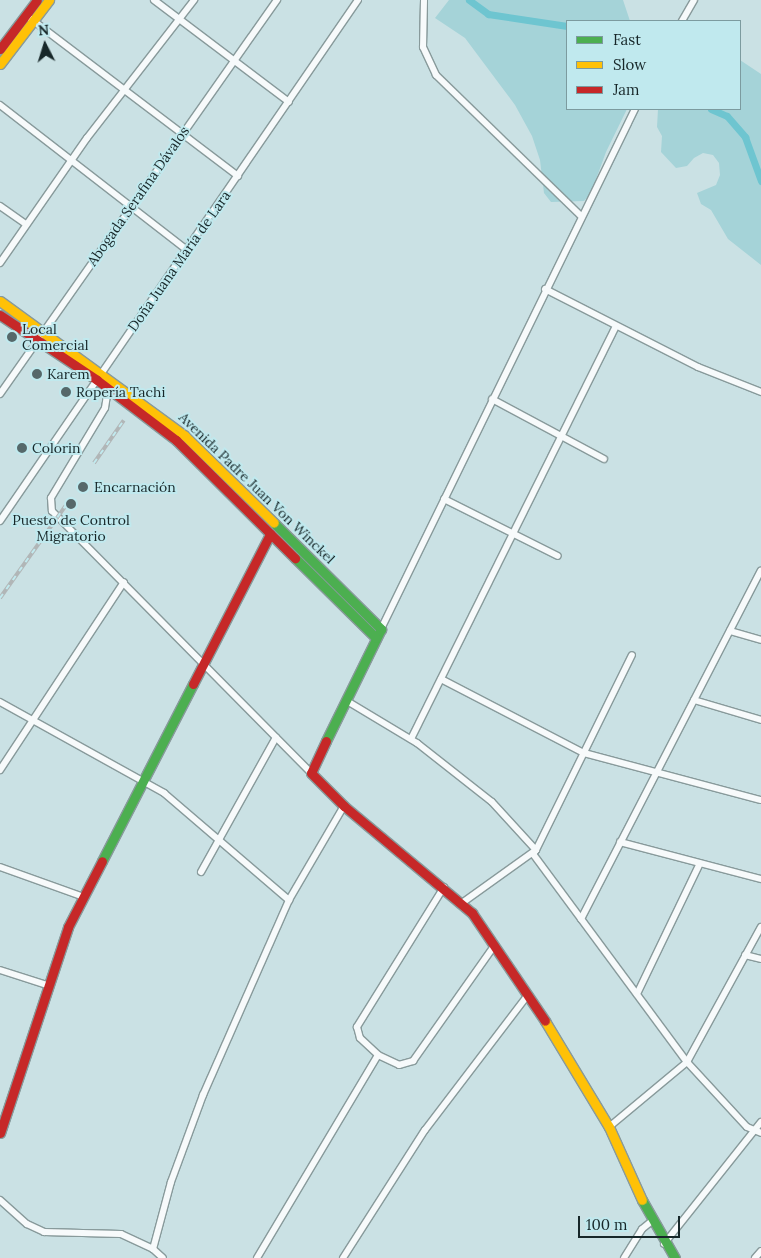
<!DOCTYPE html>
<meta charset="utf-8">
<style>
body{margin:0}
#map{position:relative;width:761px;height:1258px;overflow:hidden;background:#cae1e4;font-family:Lora,serif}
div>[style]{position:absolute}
.green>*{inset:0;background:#a5d3d8}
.canal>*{height:7px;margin:-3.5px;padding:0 3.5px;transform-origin:3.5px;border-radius:3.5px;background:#6ec5d0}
.roads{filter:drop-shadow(1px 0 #889a9b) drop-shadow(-1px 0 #889a9b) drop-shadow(0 1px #889a9b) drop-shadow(0 -1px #889a9b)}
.street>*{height:6px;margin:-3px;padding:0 3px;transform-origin:3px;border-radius:3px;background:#f7fafb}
.fast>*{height:9px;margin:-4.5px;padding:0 4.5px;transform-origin:4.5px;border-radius:4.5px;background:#4caf50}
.slow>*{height:9px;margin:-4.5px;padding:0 4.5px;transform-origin:4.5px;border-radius:4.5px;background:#ffc107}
.jam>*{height:9px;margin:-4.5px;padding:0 4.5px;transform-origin:4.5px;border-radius:4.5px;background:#c62828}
.rail>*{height:4px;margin-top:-2px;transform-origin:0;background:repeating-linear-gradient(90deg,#c0e9ee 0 5.5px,#b1b6b7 0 11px);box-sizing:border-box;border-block:1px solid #b1b6b7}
.dots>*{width:14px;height:14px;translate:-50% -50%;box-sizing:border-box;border:2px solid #c0e9ee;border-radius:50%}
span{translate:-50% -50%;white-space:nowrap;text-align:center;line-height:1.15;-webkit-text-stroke:4px #c0e9ee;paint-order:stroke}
.street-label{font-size:14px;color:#172729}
.poi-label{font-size:14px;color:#172729}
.left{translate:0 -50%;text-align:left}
.legend{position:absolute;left:566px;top:20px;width:175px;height:90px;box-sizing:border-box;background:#c0e9ee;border:1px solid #7c9b9f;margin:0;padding:6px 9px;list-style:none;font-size:15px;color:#172729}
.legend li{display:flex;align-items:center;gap:10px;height:25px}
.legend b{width:25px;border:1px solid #7c9b9f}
.north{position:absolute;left:20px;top:20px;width:50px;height:50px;-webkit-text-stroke:4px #c0e9ee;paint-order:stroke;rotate:355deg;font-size:14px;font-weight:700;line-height:20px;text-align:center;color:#172729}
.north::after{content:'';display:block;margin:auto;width:18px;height:22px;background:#172729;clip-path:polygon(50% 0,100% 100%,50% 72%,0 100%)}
.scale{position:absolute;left:578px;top:1216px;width:102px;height:22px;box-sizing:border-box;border:2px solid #172729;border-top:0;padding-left:6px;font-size:15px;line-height:18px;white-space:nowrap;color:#172729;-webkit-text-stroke:4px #c0e9ee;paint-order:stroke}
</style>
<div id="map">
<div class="green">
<i style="clip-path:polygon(449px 0,623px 0,630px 21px,567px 21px,567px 109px,627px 109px,606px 152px,591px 193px,584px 201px,551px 202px,544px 193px,540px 160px,532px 136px,515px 105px,465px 38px,435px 18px)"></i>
<i style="clip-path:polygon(740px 60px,761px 74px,761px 265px,728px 239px,711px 210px,701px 204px,697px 193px,716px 185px,720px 175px,719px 163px,713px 155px,703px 153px,694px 158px,687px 166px,676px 168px,661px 152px,662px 136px,657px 127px,658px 109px,740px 109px)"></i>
</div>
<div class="canal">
<i style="left:469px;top:0;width:24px;rotate:36deg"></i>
<i style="left:488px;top:14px;width:80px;rotate:8.6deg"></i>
<i style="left:711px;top:109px;width:17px;rotate:24deg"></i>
<i style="left:727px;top:116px;width:28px;rotate:49deg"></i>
<i style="left:745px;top:137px;width:47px;rotate:70deg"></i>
</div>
<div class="roads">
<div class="street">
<i style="left:154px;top:0;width:169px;rotate:37.1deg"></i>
<i style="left:424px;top:0;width:47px;rotate:91.2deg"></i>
<i style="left:423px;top:47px;width:31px;rotate:65deg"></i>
<i style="left:436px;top:75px;width:202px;rotate:44.2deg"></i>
<i style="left:31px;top:19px;width:260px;rotate:37.2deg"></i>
<i style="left:682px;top:21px;width:24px;rotate:-60deg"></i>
<i style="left:0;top:105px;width:238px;rotate:37.8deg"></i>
<i style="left:0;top:206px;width:32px;rotate:35deg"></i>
<i style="left:0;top:263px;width:152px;rotate:-55.2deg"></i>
<i style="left:87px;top:138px;width:175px;rotate:-52.2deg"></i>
<i style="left:545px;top:289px;width:172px;rotate:27deg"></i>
<i style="left:698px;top:367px;width:68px;rotate:21.6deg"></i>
<i style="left:108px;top:389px;width:19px;rotate:99deg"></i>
<i style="left:105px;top:408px;width:105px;rotate:121deg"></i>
<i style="left:51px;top:498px;width:13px;rotate:86deg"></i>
<i style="left:52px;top:511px;width:368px;rotate:45.3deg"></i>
<i style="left:0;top:394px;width:482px;rotate:-54.9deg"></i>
<i style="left:492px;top:399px;width:127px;rotate:28.2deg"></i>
<i style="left:444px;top:499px;width:127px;rotate:26.6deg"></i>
<i style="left:0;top:521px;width:632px;rotate:-55.51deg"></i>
<i style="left:381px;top:629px;width:579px;rotate:-63.97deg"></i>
<i style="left:730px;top:631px;width:32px;rotate:16deg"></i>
<i style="left:441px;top:679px;width:161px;rotate:27.4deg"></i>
<i style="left:584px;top:753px;width:183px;rotate:14.9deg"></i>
<i style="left:694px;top:700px;width:70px;rotate:16.6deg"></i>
<i style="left:347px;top:701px;width:82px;rotate:31deg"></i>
<i style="left:417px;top:743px;width:95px;rotate:38.2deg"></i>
<i style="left:492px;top:802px;width:65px;rotate:47.5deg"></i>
<i style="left:536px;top:850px;width:5px;rotate:127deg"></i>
<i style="left:533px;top:854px;width:259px;rotate:53.5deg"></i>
<i style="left:687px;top:1062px;width:88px;rotate:47.3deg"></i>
<i style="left:747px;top:1127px;width:15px;rotate:23deg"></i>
<i style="left:0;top:702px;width:188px;rotate:29deg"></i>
<i style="left:164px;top:793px;width:165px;rotate:40.6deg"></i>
<i style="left:411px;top:739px;width:461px;rotate:-63.6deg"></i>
<i style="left:0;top:770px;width:225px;rotate:-56.6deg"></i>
<i style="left:620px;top:842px;width:146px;rotate:14.7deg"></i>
<i style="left:0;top:867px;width:89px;rotate:19.7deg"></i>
<i style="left:201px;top:872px;width:154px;rotate:-60.9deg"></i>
<i style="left:444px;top:887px;width:165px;rotate:121.9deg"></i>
<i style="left:357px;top:1027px;width:11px;rotate:75deg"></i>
<i style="left:360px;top:1038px;width:25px;rotate:43deg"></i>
<i style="left:378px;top:1055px;width:23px;rotate:25deg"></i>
<i style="left:399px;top:1065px;width:15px;rotate:-16deg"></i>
<i style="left:413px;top:1061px;width:141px;rotate:-54.8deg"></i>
<i style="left:462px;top:903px;width:91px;rotate:-35.6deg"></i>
<i style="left:536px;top:850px;width:217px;rotate:-63.8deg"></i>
<i style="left:581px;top:919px;width:392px;rotate:-62.7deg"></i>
<i style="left:745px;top:955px;width:16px;rotate:14deg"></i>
<i style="left:0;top:970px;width:52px;rotate:17.7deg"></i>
<i style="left:637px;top:994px;width:145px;rotate:-64.3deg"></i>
<i style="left:609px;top:1127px;width:102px;rotate:-39.8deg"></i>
<i style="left:687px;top:1062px;width:154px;rotate:-61.3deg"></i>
<i style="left:0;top:1200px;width:36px;rotate:42deg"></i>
<i style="left:27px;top:1224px;width:19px;rotate:25deg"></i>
<i style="left:44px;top:1232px;width:77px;rotate:1.5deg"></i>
<i style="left:121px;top:1234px;width:35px;rotate:25deg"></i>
<i style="left:153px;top:1249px;width:13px;rotate:42deg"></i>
<i style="left:664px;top:1244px;width:156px;rotate:-51.5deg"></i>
<i style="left:153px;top:1249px;width:69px;rotate:-75deg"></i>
<i style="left:171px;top:1182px;width:93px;rotate:-69.8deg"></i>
<i style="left:203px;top:1095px;width:213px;rotate:-66.2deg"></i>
<i style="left:289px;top:900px;width:109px;rotate:-59.7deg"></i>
<i style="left:257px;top:1258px;width:236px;rotate:-59.2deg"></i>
<i style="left:343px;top:1258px;width:152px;rotate:-57.4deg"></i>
<i style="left:425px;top:1130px;width:170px;rotate:-52.7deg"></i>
<i style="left:624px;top:1258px;width:34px;rotate:-58deg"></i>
<i style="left:642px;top:1229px;width:13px;rotate:-39deg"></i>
<i style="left:755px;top:1258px;width:9px;rotate:-49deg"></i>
</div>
<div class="fast">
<i style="left:274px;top:523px;width:151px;rotate:44.7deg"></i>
<i style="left:381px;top:629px;width:125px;rotate:116.2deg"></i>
<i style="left:295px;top:558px;width:114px;rotate:44.6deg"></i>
<i style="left:102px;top:861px;width:199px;rotate:-62.8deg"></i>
<i style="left:642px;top:1200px;width:67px;rotate:60.4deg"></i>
</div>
<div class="slow">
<i style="left:0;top:64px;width:81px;rotate:-52.6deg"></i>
<i style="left:0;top:301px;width:229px;rotate:36.1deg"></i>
<i style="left:185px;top:436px;width:124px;rotate:44.3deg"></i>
<i style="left:545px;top:1021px;width:124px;rotate:58.9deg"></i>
<i style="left:609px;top:1127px;width:80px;rotate:65.7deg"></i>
</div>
<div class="jam">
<i style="left:0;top:49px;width:61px;rotate:-52.9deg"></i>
<i style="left:0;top:315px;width:117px;rotate:33.8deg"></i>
<i style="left:97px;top:380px;width:99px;rotate:37.2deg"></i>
<i style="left:176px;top:440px;width:168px;rotate:44.8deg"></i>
<i style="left:193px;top:684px;width:169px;rotate:-62.8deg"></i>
<i style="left:326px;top:741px;width:35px;rotate:115deg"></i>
<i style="left:311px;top:773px;width:47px;rotate:45deg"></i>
<i style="left:344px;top:806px;width:167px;rotate:39.9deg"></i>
<i style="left:472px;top:913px;width:130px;rotate:55.9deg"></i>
<i style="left:0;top:1133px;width:217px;rotate:-71.7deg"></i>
<i style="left:68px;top:927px;width:74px;rotate:-62.7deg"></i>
</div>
</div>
<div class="rail">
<i style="left:94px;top:463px;width:52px;rotate:-55.1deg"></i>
<i style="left:0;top:598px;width:114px;rotate:-54.6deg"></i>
</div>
<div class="dots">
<i style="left:12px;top:337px;background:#56686a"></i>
<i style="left:37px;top:374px;background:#56686a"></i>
<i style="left:66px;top:392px;background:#56686a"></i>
<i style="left:22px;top:448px;background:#56686a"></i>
<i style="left:83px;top:487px;background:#56686a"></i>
<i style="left:71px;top:504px;background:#56686a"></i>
</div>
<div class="street-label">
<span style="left:138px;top:196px;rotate:-55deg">Abogada Serafina Dávalos</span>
<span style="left:179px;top:261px;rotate:-55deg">Doña Juana María de Lara</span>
<span style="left:257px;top:488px;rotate:44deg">Avenida Padre Juan Von Winckel</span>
</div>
<div class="poi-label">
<span class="left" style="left:22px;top:337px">Local<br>Comercial</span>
<span class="left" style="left:47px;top:374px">Karem</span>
<span class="left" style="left:76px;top:392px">Ropería Tachi</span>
<span class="left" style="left:32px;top:448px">Colorin</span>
<span class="left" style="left:94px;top:487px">Encarnación</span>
<span style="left:71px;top:528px">Puesto de Control<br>Migratorio</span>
</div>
<ul class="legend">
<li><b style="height:6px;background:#4caf50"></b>Fast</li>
<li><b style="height:6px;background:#ffc107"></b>Slow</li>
<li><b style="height:6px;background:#c62828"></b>Jam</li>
</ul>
<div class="north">N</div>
<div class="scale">100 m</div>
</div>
